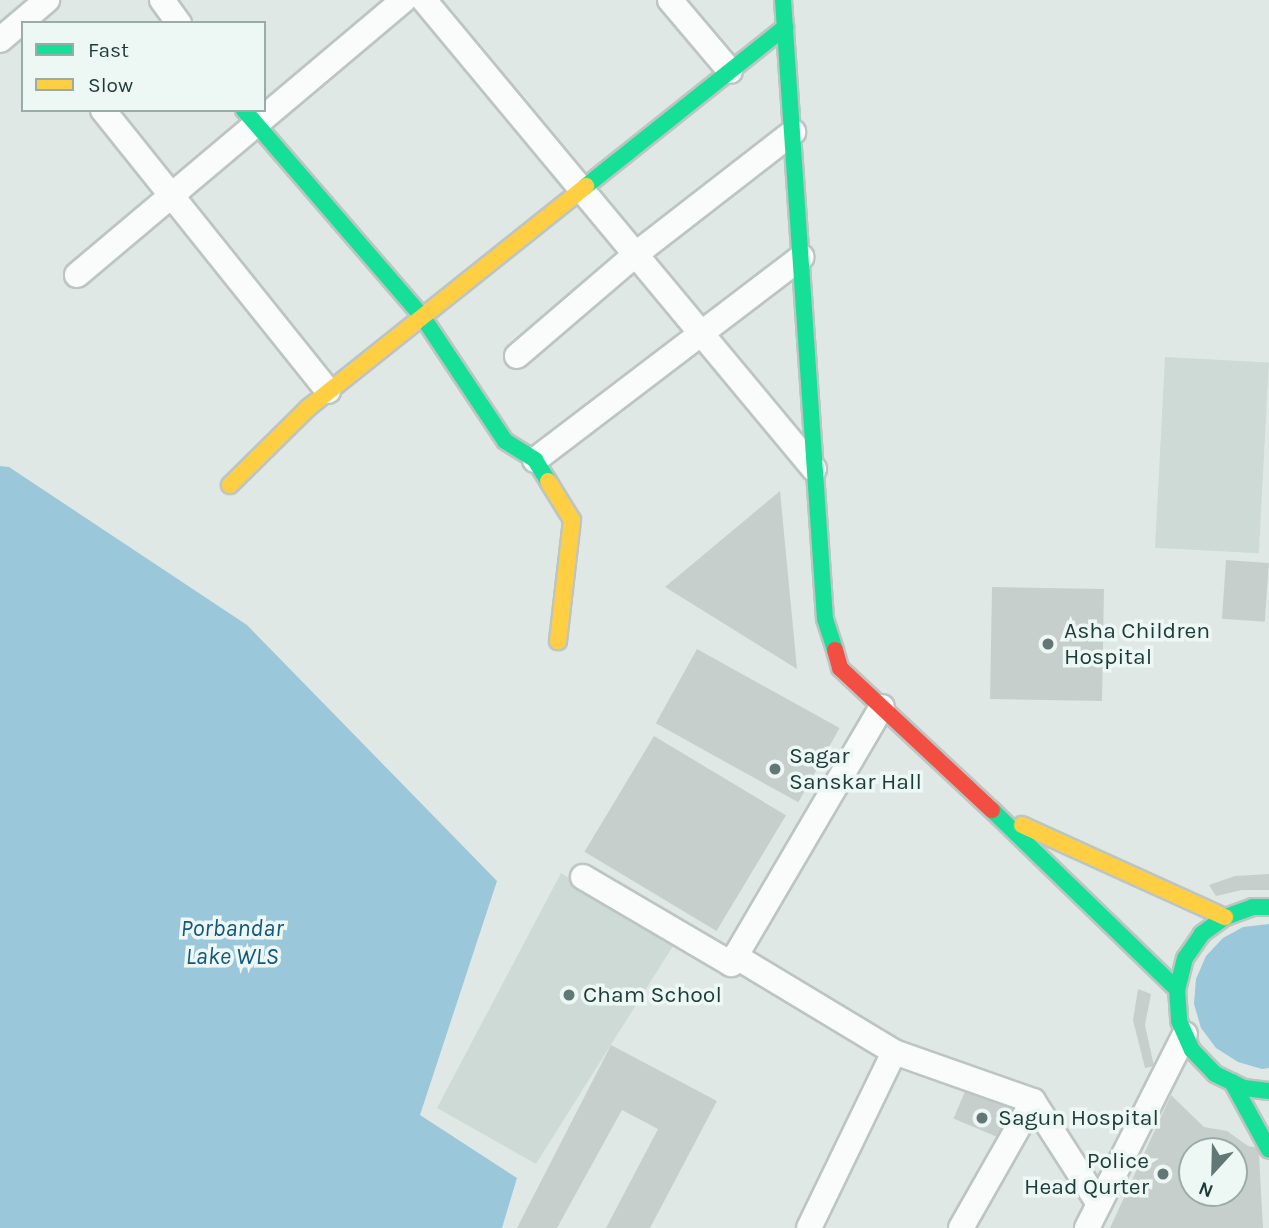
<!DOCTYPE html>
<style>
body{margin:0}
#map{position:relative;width:1269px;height:1228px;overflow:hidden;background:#e0e8e6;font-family:Karla,sans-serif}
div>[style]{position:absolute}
.built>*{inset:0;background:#cddad6;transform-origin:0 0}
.water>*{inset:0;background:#9bc7db}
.building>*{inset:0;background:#c7cfcd;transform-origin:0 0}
.roads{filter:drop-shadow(2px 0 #bdc5c3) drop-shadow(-2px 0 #bdc5c3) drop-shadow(0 2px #bdc5c3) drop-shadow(0 -2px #bdc5c3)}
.street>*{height:24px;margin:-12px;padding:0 12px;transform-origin:12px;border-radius:12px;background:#fafcfb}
.fast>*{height:16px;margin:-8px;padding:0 8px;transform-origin:8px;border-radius:8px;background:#16e098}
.slow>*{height:16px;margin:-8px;padding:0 8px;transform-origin:8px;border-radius:8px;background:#ffcf43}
.jam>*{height:16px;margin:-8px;padding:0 8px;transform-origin:8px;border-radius:8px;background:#f24e42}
.dots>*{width:19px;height:19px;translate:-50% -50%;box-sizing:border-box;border:4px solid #edf7f4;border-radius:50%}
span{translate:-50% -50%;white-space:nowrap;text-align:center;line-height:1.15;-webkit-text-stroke:7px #edf7f4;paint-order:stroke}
.poi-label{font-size:23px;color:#1d3b39}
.left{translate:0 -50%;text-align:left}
.right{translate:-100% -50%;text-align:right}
.water-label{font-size:24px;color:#12577c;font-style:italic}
.legend{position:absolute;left:21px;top:21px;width:245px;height:91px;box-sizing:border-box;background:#edf7f4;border:2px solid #9aaca9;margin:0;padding:9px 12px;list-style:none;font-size:21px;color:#1d3b39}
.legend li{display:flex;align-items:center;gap:14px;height:35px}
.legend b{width:35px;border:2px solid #9aaca9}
.north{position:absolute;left:1178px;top:1137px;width:70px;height:70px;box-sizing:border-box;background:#edf7f4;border:2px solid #9aaca9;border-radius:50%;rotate:202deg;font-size:19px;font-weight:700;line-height:28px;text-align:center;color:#1d3b39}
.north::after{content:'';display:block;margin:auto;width:24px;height:32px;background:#617876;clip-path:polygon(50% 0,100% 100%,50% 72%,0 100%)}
</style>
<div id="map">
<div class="built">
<i style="left:1165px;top:357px;width:104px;height:191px;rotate:3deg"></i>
<i style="clip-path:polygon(561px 873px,673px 946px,536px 1164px,437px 1108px)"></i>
</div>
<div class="water">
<i style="clip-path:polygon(0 466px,9px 467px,247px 625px,497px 881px,420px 1115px,517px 1178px,502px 1228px,0 1228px)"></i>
<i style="clip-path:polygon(1269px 924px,1269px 1068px,1262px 1069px,1238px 1062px,1216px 1048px,1201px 1028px,1194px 1004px,1196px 979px,1206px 956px,1223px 938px,1243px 927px)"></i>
</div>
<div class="building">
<i style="clip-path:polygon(780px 491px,797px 669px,665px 587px)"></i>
<i style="left:1226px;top:560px;width:43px;height:59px;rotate:4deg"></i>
<i style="left:992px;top:587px;width:112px;height:112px;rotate:1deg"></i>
<i style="left:697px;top:649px;width:163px;height:85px;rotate:29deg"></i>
<i style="left:654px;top:736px;width:154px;height:135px;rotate:31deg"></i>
<i style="clip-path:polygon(1269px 874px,1269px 890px,1242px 890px,1216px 896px,1209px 885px,1235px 876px)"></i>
<i style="clip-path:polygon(1138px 989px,1151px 994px,1145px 1025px,1154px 1066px,1145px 1068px,1133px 1020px)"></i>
<i style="clip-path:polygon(611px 1045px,717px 1101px,650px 1228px,606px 1228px,658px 1129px,622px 1110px,557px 1228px,517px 1228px)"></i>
<i style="left:966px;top:1089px;width:50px;height:32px;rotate:23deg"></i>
<i style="clip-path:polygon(evenodd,1171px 1095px,1204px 1127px,1227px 1131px,1248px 1146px,1269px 1150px,1259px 1155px,1263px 1228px,1110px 1228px,1171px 1095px,1192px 1151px,1234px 1151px,1234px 1193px,1192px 1193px,1192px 1151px)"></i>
</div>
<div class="roads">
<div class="street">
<i style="left:162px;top:0;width:29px;rotate:54deg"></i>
<i style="left:424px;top:0;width:610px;rotate:50.25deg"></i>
<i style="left:670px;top:0;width:93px;rotate:49.8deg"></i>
<i style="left:0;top:40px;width:62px;rotate:-40.4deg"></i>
<i style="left:103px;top:110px;width:360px;rotate:51.3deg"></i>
<i style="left:77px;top:275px;width:427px;rotate:-40.1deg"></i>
<i style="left:517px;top:356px;width:157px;rotate:-40.6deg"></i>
<i style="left:636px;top:254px;width:199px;rotate:-37.8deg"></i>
<i style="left:535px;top:460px;width:335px;rotate:-37.3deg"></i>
<i style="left:583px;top:877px;width:172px;rotate:30.4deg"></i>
<i style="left:731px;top:964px;width:298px;rotate:-59.6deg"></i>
<i style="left:735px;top:956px;width:186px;rotate:31.1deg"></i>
<i style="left:894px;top:1052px;width:147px;rotate:19.4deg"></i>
<i style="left:1033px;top:1101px;width:122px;rotate:57.3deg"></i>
<i style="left:809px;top:1228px;width:195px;rotate:-64.2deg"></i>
<i style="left:961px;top:1228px;width:146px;rotate:-60.4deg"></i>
<i style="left:1087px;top:1228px;width:217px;rotate:-63.2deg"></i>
</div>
<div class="fast">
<i style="left:783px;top:0;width:620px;rotate:86.12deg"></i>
<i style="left:825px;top:619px;width:33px;rotate:72deg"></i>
<i style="left:244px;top:110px;width:272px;rotate:49.2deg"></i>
<i style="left:422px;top:316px;width:150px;rotate:56.4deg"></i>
<i style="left:505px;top:441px;width:36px;rotate:32deg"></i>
<i style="left:535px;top:460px;width:25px;rotate:58deg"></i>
<i style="left:586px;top:186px;width:255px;rotate:-38.6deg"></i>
<i style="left:992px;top:810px;width:257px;rotate:44.1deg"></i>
<i style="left:1269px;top:907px;width:16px;rotate:180deg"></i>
<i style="left:1253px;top:907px;width:30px;rotate:160deg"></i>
<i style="left:1225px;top:917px;width:29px;rotate:144deg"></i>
<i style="left:1202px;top:934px;width:29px;rotate:125deg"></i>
<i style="left:1185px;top:958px;width:32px;rotate:104deg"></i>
<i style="left:1177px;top:989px;width:32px;rotate:86deg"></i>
<i style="left:1179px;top:1021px;width:32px;rotate:66deg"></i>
<i style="left:1192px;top:1050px;width:33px;rotate:46deg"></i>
<i style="left:1215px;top:1074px;width:32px;rotate:26deg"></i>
<i style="left:1244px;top:1088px;width:25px;rotate:7deg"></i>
<i style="left:1232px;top:1082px;width:77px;rotate:61.4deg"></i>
</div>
<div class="slow">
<i style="left:548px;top:481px;width:46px;rotate:58.4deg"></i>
<i style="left:572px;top:520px;width:122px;rotate:96.6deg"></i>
<i style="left:230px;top:485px;width:110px;rotate:-44.6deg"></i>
<i style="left:308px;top:408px;width:356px;rotate:-38.6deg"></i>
<i style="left:1022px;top:825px;width:223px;rotate:24.4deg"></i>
</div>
<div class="jam">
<i style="left:835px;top:650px;width:19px;rotate:74deg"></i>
<i style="left:840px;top:668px;width:208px;rotate:43.1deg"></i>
</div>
</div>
<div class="dots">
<i style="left:1048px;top:644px;background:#617876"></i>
<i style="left:775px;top:769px;background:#617876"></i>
<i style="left:569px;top:995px;background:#617876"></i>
<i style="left:982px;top:1118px;background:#617876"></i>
<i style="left:1163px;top:1174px;background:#617876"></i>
</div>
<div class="poi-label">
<span class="left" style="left:1064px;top:644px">Asha Children<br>Hospital</span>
<span class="left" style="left:789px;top:769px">Sagar<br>Sanskar Hall</span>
<span class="left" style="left:583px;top:995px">Cham School</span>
<span class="left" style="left:998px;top:1118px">Sagun Hospital</span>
<span class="right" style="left:1149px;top:1174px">Police<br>Head Qurter</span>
</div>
<div class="water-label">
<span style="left:232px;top:943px">Porbandar<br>Lake WLS</span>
</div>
<ul class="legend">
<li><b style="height:9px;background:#16e098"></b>Fast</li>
<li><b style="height:9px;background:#ffcf43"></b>Slow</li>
</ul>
<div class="north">N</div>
</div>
